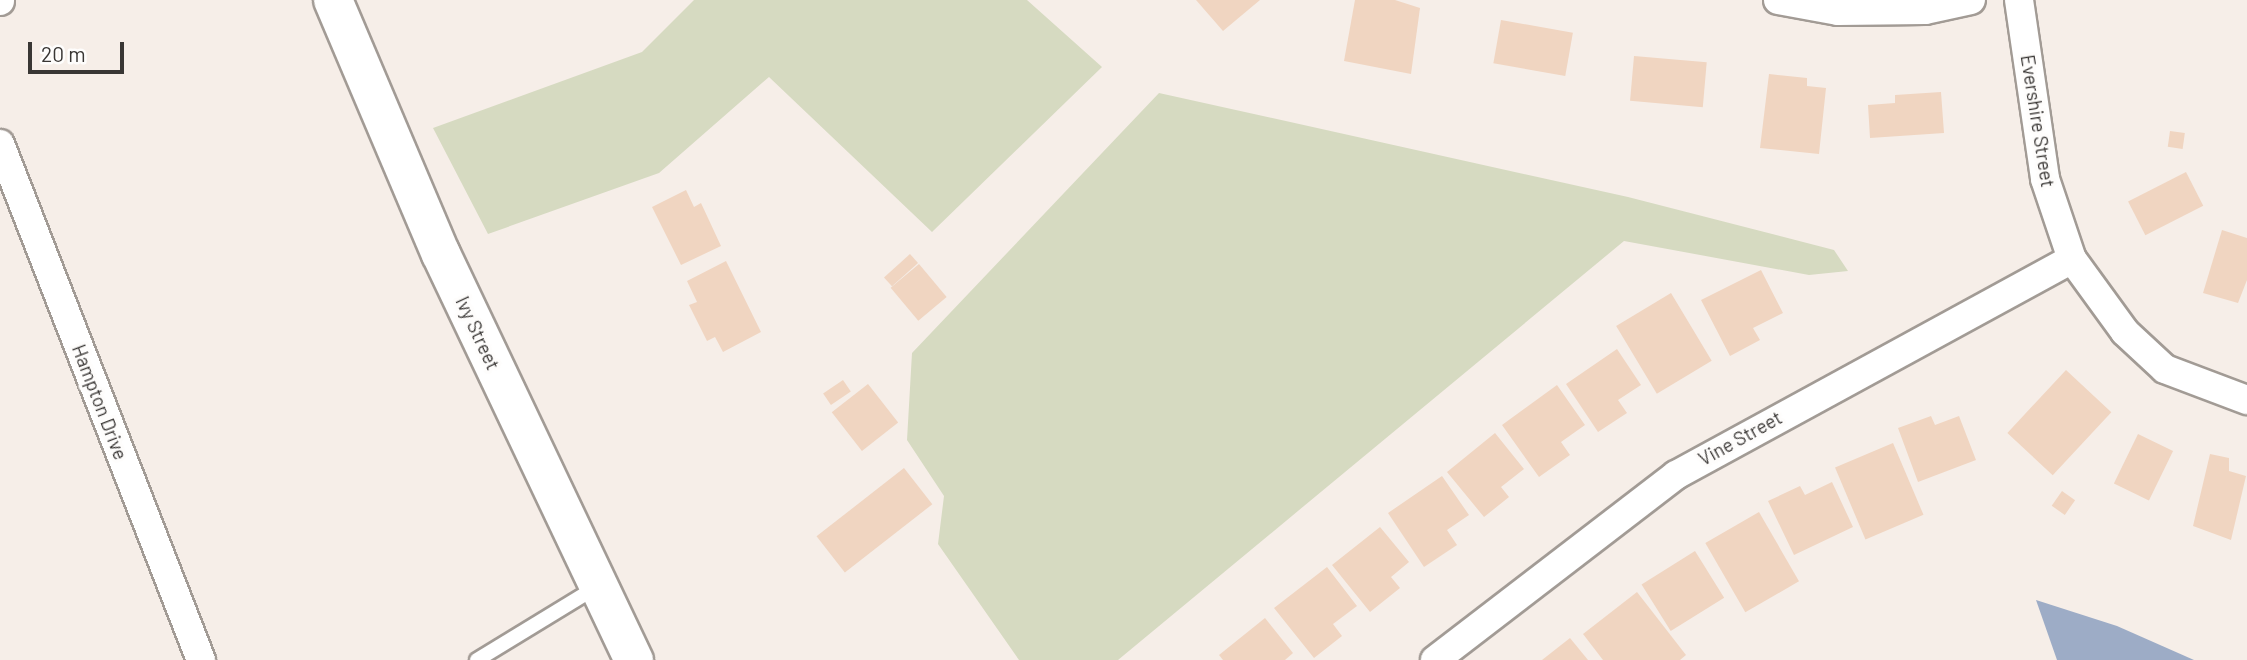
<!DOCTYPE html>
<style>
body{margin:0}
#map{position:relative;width:2247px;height:660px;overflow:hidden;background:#f6eee8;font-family:Barlow,sans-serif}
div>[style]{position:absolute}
.green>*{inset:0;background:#d6dac1}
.water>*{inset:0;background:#9dacc6}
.building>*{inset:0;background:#f0d5c1;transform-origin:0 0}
.roads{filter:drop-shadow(2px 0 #a29b95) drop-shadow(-2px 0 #a29b95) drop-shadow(0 2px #a29b95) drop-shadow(0 -2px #a29b95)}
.service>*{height:14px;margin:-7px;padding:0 7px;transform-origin:7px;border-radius:7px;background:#fff}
.minor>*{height:28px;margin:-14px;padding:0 14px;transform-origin:14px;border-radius:14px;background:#fff}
.secondary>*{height:38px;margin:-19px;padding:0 19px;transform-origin:19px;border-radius:19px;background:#fff}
span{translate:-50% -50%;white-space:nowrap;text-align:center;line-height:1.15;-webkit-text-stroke:7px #fefdfc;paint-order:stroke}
.street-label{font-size:19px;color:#393634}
.scale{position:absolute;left:28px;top:42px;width:96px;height:32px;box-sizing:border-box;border:4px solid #393634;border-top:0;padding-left:9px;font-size:21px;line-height:24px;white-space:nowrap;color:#393634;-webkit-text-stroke:5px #fefdfc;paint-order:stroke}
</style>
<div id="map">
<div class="green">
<i style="clip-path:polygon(694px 0,1027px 0,1102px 67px,932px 232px,769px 77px,659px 173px,488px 234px,433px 128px,642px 52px)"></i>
<i style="clip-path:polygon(1159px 93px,1628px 197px,1834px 250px,1848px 271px,1809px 275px,1624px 241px,1118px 660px,1019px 660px,938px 544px,944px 496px,907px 440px,912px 353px)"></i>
</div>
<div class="water">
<i style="clip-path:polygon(2036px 600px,2117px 626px,2194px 660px,2057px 660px)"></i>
</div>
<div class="building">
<i style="clip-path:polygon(1196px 0,1260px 0,1223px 31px)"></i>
<i style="clip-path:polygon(1355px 0,1395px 0,1420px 8px,1411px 74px,1344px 61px)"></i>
<i style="left:1501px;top:20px;width:73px;height:44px;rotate:10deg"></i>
<i style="left:1634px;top:56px;width:73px;height:45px;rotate:5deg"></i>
<i style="clip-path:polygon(1769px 74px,1807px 78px,1807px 86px,1826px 88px,1819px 154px,1760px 148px)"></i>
<i style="clip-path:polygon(1941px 92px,1944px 133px,1870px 138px,1868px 105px,1895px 103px,1895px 95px)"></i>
<i style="left:2170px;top:131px;width:15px;height:16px;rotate:8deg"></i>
<i style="left:2186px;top:172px;width:38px;height:65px;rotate:63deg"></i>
<i style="clip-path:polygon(686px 190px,694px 207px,701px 203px,721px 246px,681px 265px,652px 207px)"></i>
<i style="clip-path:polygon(2222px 230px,2247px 238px,2247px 280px,2238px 303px,2203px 293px)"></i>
<i style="left:910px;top:254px;width:12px;height:35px;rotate:48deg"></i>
<i style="clip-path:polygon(726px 261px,761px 332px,723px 352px,715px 337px,707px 341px,689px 305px,697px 302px,687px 281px)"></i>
<i style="left:919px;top:264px;width:43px;height:37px;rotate:50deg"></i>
<i style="clip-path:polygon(1761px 270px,1783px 313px,1753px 328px,1760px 340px,1730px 356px,1701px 300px)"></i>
<i style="left:1671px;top:293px;width:79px;height:64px;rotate:59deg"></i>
<i style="clip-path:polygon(1617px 349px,1641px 385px,1618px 400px,1627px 413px,1598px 432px,1566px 384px)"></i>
<i style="left:2066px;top:370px;width:62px;height:86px;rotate:43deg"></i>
<i style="left:843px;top:380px;width:14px;height:24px;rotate:56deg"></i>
<i style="left:868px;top:384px;width:49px;height:46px;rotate:52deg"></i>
<i style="clip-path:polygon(1557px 385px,1585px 425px,1561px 442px,1570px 455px,1539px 477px,1502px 425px)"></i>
<i style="clip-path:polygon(1931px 416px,1935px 425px,1959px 416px,1976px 460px,1918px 482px,1898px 428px)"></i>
<i style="clip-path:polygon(1495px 433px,1524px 469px,1501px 487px,1509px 497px,1484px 517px,1447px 472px)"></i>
<i style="left:2138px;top:434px;width:39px;height:55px;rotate:26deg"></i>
<i style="left:1893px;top:443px;width:78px;height:63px;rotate:67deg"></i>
<i style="clip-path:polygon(2210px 454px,2229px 458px,2229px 471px,2246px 476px,2231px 540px,2193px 526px)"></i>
<i style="left:904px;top:468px;width:46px;height:111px;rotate:52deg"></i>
<i style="clip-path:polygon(1442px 476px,1469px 515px,1447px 530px,1457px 545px,1424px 567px,1388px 513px)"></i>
<i style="clip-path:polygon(1832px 482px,1853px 527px,1794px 555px,1768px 501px,1800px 486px,1805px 495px)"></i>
<i style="left:2062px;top:491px;width:16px;height:18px;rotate:35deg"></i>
<i style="left:1759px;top:512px;width:80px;height:62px;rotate:60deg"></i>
<i style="clip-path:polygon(1380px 527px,1409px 562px,1391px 577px,1400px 588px,1370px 612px,1332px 565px)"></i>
<i style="left:1695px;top:551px;width:55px;height:63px;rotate:58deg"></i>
<i style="clip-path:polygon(1327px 567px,1357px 606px,1333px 624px,1342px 636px,1314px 658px,1274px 608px)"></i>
<i style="clip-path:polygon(1637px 592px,1686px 655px,1680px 660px,1603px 660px,1583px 634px)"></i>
<i style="clip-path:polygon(1265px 618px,1293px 653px,1285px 660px,1223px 660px,1219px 655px)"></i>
<i style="clip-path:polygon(1570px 638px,1588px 660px,1542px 660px)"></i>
</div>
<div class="roads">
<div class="service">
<i style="left:477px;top:660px;width:142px;rotate:-31.4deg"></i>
</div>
<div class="minor">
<i style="left:1778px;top:0;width:61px;rotate:10.4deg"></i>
<i style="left:1838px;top:11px;width:87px;rotate:-0.7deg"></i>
<i style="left:1925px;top:10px;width:47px;rotate:-12.3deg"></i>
<i style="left:2019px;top:0;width:181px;rotate:81.7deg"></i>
<i style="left:2045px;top:179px;width:84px;rotate:71.4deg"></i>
<i style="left:2072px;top:259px;width:90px;rotate:54deg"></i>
<i style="left:2125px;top:332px;width:54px;rotate:42.8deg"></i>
<i style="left:2165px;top:369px;width:88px;rotate:20.7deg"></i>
<i style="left:0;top:1px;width:1px;rotate:-90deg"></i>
<i style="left:0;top:144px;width:554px;rotate:68.72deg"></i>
<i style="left:1435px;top:660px;width:304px;rotate:-37.5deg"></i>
<i style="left:1676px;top:475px;width:451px;rotate:-28.6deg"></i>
</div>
<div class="secondary">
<i style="left:333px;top:0;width:276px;rotate:67deg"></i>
<i style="left:441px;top:254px;width:450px;rotate:64.6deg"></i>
</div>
</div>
<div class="street-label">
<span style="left:2038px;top:121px;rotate:81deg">Evershire Street</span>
<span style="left:478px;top:333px;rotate:65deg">Ivy Street</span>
<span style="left:100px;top:402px;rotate:69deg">Hampton Drive</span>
<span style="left:1740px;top:438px;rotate:-29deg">Vine Street</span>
</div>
<div class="scale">20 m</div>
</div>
